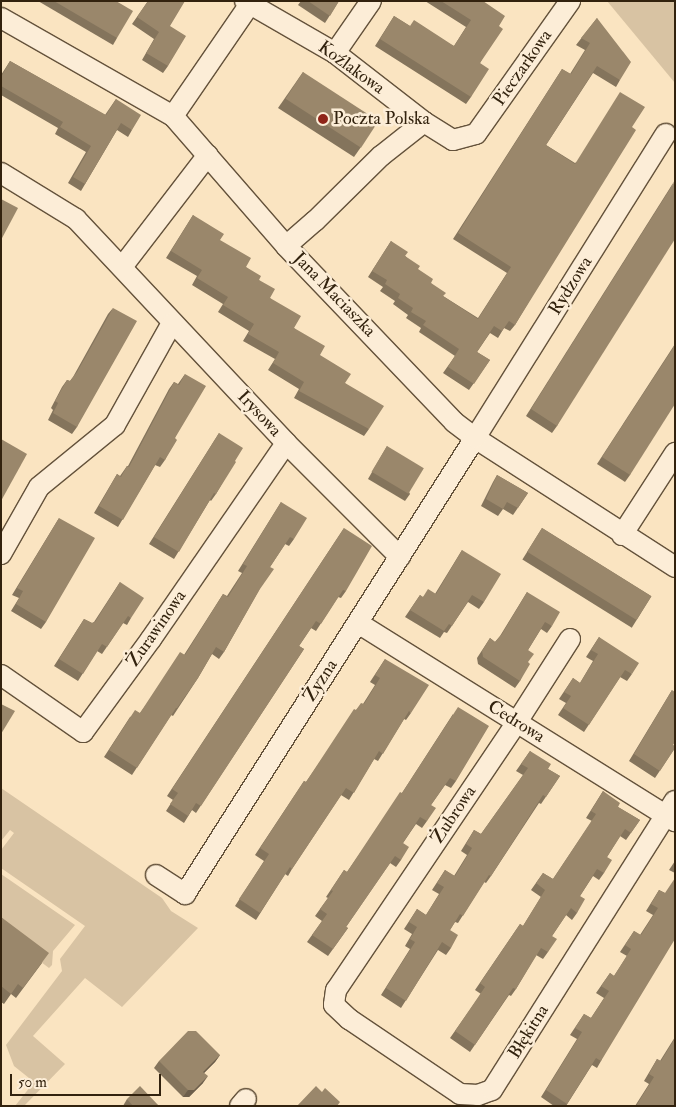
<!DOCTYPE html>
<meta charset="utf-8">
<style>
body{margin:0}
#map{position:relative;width:676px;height:1107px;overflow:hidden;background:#fae4c1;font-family:"IM FELL Double Pica",serif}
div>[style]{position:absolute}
.green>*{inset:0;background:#d8c3a3}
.roads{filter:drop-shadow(1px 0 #64523b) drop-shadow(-1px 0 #64523b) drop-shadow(0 1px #64523b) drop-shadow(0 -1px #64523b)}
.street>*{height:20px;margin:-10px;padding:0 10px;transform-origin:10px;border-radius:10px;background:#fcedd7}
.wall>*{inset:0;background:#84745c;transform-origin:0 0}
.shaded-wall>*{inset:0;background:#6c5e4b}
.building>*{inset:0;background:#9a876b;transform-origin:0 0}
.dots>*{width:14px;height:14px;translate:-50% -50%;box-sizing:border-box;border:2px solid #fcedd7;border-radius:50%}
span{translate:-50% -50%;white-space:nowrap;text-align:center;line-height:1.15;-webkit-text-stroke:5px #fcedd7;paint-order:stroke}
.street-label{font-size:18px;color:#32220e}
.poi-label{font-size:18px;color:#32220e}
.left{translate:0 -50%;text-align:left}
.frame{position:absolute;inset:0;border:2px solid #32220e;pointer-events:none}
.scale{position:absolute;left:10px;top:1074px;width:151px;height:22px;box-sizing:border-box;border:2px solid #32220e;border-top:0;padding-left:6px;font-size:15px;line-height:18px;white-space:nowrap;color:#32220e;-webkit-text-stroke:4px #fcedd7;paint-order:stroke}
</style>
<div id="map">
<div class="green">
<i style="clip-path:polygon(607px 1px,675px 1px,675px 83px)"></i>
<i style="clip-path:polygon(1px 788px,162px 898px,171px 911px,198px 928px,122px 1007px,85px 978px,33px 1036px,65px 1064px,24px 1106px,15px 1106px,34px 1082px,14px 1066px,6px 1045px,62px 971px,60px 959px,85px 926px,1px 868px,1px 850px,14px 833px,10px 830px,1px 841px)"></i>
<i style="clip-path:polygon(1px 874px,75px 925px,53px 951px,52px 965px,49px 968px,1px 932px)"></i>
</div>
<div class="roads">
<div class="street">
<i style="left:245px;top:1px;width:104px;rotate:30deg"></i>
<i style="left:335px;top:53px;width:113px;rotate:37.8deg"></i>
<i style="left:424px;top:122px;width:34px;rotate:32deg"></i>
<i style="left:453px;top:140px;width:24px;rotate:-15deg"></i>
<i style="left:476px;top:134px;width:163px;rotate:-54.7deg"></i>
<i style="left:1px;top:18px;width:198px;rotate:29.7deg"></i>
<i style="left:173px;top:116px;width:172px;rotate:49deg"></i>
<i style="left:286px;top:246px;width:243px;rotate:46.3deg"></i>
<i style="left:454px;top:422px;width:26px;rotate:37deg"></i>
<i style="left:475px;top:438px;width:238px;rotate:32.8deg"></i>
<i style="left:335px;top:53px;width:63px;rotate:-55.3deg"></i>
<i style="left:173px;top:116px;width:136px;rotate:-55.5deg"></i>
<i style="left:1px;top:173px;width:88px;rotate:31.5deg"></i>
<i style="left:76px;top:219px;width:307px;rotate:46.8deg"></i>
<i style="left:286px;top:443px;width:161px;rotate:45deg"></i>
<i style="left:286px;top:246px;width:38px;rotate:-41deg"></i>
<i style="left:315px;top:221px;width:93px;rotate:-44.6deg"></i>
<i style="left:381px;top:156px;width:55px;rotate:-38.3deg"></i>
<i style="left:122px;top:267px;width:141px;rotate:-52.5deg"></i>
<i style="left:622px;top:535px;width:98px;rotate:-57.1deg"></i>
<i style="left:1px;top:554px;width:77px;rotate:-60.4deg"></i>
<i style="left:39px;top:487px;width:98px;rotate:-39.2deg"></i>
<i style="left:115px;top:425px;width:117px;rotate:-60.8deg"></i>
<i style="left:358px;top:623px;width:374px;rotate:32deg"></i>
<i style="left:570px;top:639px;width:98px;rotate:122.6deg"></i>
<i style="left:517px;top:722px;width:323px;rotate:124deg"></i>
<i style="left:336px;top:990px;width:15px;rotate:98deg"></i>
<i style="left:334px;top:1005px;width:21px;rotate:43deg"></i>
<i style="left:349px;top:1019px;width:134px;rotate:34deg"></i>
<i style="left:460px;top:1094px;width:18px;rotate:3deg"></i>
<i style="left:478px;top:1095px;width:15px;rotate:-20deg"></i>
<i style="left:492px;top:1090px;width:342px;rotate:-57.7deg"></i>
<i style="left:1px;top:675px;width:100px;rotate:34.8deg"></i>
<i style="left:83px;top:732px;width:115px;rotate:-53.8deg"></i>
<i style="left:151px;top:639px;width:238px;rotate:-55.4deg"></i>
<i style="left:156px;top:875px;width:35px;rotate:33deg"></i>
<i style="left:185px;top:894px;width:540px;rotate:-57.55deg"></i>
<i style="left:475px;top:438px;width:359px;rotate:-57.9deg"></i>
<i style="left:240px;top:1106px;width:9px;rotate:-49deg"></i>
</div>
</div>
<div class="wall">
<i style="clip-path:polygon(38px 1px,116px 1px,117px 38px,113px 45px)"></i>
<i style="clip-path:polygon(148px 1px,170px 26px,168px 66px,163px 73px,142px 60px,154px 39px,132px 24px)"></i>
<i style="clip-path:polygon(301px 1px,339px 1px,325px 23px,298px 5px)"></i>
<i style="clip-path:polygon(425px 1px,483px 1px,499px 26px,480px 63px,471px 97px,466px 104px,375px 46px,394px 16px,410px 26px,454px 46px,466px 27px)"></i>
<i style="clip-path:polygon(597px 18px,620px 80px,616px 87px,593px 73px,546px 145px,575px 163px,632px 127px,515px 325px,510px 331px,504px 328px,498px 338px,490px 333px,477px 352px,490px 360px,469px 390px,443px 373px,455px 356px,419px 332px,421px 328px,406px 318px,408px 315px,393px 304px,395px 301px,380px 291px,383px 287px,368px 277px,391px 241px,443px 296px,478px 318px,507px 273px,453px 239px,562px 69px,570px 74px,585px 50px,576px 45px)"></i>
<i style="clip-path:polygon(10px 61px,105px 115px,116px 99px,132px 130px,128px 137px,117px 130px,81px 191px,68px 183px,86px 152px,55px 134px,58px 128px,1px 95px,1px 75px)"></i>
<i style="clip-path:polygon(303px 72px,361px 147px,354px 157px,278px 108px)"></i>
<i style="clip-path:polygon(675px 180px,557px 426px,552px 433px,526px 416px)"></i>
<i style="clip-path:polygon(193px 215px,259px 280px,270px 298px,294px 328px,345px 383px,369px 429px,364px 436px,294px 398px,299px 389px,268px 370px,275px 359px,243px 341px,249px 331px,218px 312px,223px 304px,192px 285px,197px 276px,166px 258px)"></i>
<i style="clip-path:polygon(113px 308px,77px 427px,72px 434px,48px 420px,53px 410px,51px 408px,62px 387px,67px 380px,70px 381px,73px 377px,108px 314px)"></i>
<i style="clip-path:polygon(675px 344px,630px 475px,625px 482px,597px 464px)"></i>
<i style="clip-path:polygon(185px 374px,175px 438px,165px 460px,160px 467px,155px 465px,118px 527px,94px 513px,117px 474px,120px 476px,127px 466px,128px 466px,169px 389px,174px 382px,178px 384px)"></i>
<i style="clip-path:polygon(219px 433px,235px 461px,216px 494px,211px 501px,210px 500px,174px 559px,149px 544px)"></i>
<i style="clip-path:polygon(387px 446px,410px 494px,405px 501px,368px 479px)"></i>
<i style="clip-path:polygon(497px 475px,528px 493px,513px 515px,503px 509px,498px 516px,481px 506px,493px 482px)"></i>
<i style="clip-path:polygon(281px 502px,294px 539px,289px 546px,285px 544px,270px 567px,259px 590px,224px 652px,219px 659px,212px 654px,198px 678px,173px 716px,171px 715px,132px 775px,104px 757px,130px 717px,140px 713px,184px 655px,223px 594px,227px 596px,242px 573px,238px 571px)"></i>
<i style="clip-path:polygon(59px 518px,46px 622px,41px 629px,11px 611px,19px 598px,12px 595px)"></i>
<i style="clip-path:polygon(344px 528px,346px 591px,341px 598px,338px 597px,316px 631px,311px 628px,299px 646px,304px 649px,196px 813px,192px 810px,184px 823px,166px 811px,173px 800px,167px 796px)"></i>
<i style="left:542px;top:528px;width:129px;height:37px;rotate:32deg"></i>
<i style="clip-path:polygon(462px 550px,484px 602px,479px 609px,468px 602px,447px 633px,444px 632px,440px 638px,405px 617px,420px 595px,422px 597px,435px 594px)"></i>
<i style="clip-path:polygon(120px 582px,131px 618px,127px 625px,123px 623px,102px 654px,97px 651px,78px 681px,54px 666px,84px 619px,92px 623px,94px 622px)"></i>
<i style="clip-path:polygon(527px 592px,552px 626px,547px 633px,541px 629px,528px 650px,528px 662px,520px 681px,515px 688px,478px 664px,477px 658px,490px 638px,495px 642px,500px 636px)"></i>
<i style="clip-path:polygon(599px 637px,632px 674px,627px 681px,620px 677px,584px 732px,558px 715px,566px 703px,559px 699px,573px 678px,580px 683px,593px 661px,586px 657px)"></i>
<i style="clip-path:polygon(385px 659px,411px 713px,406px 720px,404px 719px,378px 761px,374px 759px,349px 800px,341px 795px,292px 869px,288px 876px,285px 874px,256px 920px,235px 906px,264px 861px,255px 855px,304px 781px,306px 782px,356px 710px,363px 704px,375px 685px,370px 682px)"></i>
<i style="clip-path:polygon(672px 690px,673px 745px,675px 748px,655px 778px,629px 761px)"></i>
<i style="clip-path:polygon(453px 714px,456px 781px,451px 788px,445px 785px,431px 805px,427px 821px,422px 828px,416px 824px,403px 843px,401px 860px,396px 867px,390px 863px,346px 927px,348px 928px,328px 956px,307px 942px,322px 921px,315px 916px,328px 898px,326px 897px,344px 870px,347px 872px,402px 793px)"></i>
<i style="clip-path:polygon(530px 751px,548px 769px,560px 776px,541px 804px,539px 803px,491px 876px,486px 883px,484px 882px,458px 923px,455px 922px,450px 930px,451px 948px,446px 955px,438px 950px,401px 1008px,381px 995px,410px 949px,405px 946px,412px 934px,404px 929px,417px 909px,426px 915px,439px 894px,432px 890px,445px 870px,454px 876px,467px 855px,461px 851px,474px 830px,481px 834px,523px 775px,516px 771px)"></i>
<i style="clip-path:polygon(603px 791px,618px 807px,640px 820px,626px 840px,620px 836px,607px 857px,604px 873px,599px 880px,593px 876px,580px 896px,577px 913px,572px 920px,566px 915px,552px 936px,548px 952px,543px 959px,536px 955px,516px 989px,511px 996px,509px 995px,470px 1052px,450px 1038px,481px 994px,475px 990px,520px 924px,523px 926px,541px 897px,531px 890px,543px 873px,553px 879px,592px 821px,586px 818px)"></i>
<i style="clip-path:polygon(675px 861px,675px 873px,669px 870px)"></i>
<i style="clip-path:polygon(659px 890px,665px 893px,601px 1061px,597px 1068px,592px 1065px,566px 1106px,554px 1106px,541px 1097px,577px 1039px,570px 1035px,584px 1014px,591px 1018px,604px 998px,596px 993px,610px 973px,614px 976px,627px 956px,620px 952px,634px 931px,640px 935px,653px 915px,646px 911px)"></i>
<i style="clip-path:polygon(1px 917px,42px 963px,16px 998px,11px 994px,4px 1004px,1px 1002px)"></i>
<i style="clip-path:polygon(675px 1037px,675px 1106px,635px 1106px,649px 1084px,644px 1081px,657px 1059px,660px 1061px)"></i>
<i style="clip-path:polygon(220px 1055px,215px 1062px,204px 1073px,203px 1083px,189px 1097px,183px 1097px,154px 1068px,159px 1061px)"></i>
<i style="clip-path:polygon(127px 1099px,159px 1106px,123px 1106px)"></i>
</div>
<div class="shaded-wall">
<i style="clip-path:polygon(220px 1055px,215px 1062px,198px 1079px,203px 1072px)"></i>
<i style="clip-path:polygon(208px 1076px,203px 1083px,189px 1097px,183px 1097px,188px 1090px)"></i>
</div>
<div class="building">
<i style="clip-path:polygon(54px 1px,116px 1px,133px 11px,117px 38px)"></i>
<i style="clip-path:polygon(148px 1px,185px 1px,170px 26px,186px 36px,168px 66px,146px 53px,159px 32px,137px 17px)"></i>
<i style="clip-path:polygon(308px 1px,339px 1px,330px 16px)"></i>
<i style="clip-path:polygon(441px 1px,483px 1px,505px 16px,499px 26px,503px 29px,480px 63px,489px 69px,471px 97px,380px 39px,394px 16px,410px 26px,414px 20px,454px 46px,471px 20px)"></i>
<i style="clip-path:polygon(597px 18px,631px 62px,620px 80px,597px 66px,546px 145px,575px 164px,620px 92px,645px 107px,632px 127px,636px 130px,515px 325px,509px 321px,502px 331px,494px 326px,477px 352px,490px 360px,474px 384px,448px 367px,459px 349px,423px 325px,426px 321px,411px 312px,413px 308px,398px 298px,400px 294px,385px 284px,387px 280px,372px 271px,391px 241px,408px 252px,405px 256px,420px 266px,418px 269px,433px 279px,431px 283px,446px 293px,443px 296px,478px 319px,511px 267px,458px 233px,562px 69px,571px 74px,590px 43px,581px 38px)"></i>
<i style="clip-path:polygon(10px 61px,106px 115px,116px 99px,141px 115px,132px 130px,121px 123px,85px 184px,73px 177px,91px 146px,60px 127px,63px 122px,1px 86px,1px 77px)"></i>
<i style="left:303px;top:72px;width:90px;height:32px;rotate:33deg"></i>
<i style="clip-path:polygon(675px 181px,675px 239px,557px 426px,531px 409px)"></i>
<i style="clip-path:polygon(1px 199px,18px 208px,1px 240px)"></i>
<i style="clip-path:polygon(193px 215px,224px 234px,220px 240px,251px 258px,246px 267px,261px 276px,259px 280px,275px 289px,270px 298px,301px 316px,294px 328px,325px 346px,320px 355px,351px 374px,345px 383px,384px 406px,369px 429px,299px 391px,304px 382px,273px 363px,279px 352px,248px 334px,254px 324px,223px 305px,228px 297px,197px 278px,202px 270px,171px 251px)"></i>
<i style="clip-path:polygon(113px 308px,137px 321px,77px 427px,53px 413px,58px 403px,55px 401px,67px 380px,70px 381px,77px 372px)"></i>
<i style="clip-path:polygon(675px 345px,675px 404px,630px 475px,602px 457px)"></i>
<i style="clip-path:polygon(185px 374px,206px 386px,175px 438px,177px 440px,165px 460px,160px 457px,123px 520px,99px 506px,117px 474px,121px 477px,127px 466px,129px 467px,174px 382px,179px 385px)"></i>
<i style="clip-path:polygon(219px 433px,243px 448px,235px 461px,236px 462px,216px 494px,214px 493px,179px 552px,154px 537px)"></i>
<i style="clip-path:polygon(1px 439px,27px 454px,1px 501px)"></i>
<i style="left:387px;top:446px;width:43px;height:30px;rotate:31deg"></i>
<i style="clip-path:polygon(497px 475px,528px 493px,518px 508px,507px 502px,503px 509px,486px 499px)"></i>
<i style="clip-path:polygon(281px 502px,307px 518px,294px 539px,290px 537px,270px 567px,274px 569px,260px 589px,224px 652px,216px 647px,198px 678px,177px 708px,176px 708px,137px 768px,109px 750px,135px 710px,140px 713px,180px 652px,185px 655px,223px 594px,228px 597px,247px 566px,243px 564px)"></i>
<i style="clip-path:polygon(59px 518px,95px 538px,46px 622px,16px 604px,23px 591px,17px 588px)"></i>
<i style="clip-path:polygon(344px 528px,372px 546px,346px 591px,343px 590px,321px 624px,316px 621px,299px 646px,304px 649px,201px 806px,196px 803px,188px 816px,170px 804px,178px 793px,172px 789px)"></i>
<i style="left:542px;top:528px;width:129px;height:28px;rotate:32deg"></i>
<i style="clip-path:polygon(462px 550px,501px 574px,484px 602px,472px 595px,452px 626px,449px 624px,444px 631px,410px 610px,420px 595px,423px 597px,428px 589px,436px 594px)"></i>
<i style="clip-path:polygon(120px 582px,144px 598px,131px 618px,128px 616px,107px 647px,102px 644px,83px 674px,59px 659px,84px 619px,92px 623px,95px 622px)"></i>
<i style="clip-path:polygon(527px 592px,560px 612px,552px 626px,545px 622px,528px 650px,534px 654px,528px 662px,530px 664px,520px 681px,483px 657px,482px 651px,490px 638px,495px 642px,502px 634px)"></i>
<i style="clip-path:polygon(599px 637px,639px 663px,632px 674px,625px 670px,589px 725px,563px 708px,571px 696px,564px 692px,573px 678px,580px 683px,598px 654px,591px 650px)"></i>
<i style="clip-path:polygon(385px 659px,429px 685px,411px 713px,409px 711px,383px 754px,379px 751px,354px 793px,346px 788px,292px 869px,290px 867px,260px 913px,239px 899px,269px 854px,260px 848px,304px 781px,306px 782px,354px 709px,356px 710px,361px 703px,364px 704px,380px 678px,375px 675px)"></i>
<i style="clip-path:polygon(672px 690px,675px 692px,675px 742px,673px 745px,675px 746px,675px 748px,660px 771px,634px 754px)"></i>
<i style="clip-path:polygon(1px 704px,15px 711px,1px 734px)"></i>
<i style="clip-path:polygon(458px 707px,489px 726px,456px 781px,450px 778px,431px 805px,436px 808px,427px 821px,420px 817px,403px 843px,409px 847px,401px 860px,395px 856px,346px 927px,348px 928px,333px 949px,312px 935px,327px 914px,320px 909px,333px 891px,331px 890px,344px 870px,347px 872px,400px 792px,402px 793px)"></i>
<i style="clip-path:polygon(530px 751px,551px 764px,548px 769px,560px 776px,546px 797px,543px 795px,491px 876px,489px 875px,463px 916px,460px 914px,450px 930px,458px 935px,451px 948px,442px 942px,406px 1001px,386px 988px,415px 942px,410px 939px,417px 927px,409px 922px,417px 909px,426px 915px,444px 887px,437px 883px,445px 870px,455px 876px,472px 848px,466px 844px,474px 830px,481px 834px,528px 768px,521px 764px)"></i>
<i style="clip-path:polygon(603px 791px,620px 803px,618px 807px,640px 820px,631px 833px,625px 829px,607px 857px,612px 860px,604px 873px,597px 869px,580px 896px,585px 899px,577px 913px,571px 908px,552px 936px,557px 939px,548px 952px,541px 948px,516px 989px,513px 988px,475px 1045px,455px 1031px,485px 987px,480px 983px,520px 924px,523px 926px,545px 890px,536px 883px,543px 873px,553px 879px,596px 814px,591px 811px)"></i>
<i style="clip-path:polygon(675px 878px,675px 939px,601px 1061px,596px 1058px,567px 1104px,546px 1090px,582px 1032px,575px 1028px,584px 1014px,591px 1018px,609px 991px,601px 986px,610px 973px,614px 976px,631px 949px,625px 945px,634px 931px,641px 935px,658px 908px,651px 904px,659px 890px,665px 893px)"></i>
<i style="clip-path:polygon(1px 917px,49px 953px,23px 988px,18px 984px,11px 994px,1px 986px)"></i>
<i style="clip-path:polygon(188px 1031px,196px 1031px,220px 1055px,203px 1072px,208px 1076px,194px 1090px,188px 1090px,159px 1061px)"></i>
<i style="clip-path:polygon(675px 1038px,675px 1106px,636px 1106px,654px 1077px,649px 1074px,657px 1059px,661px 1061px)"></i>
<i style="clip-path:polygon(140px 1086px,159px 1106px,133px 1106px,127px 1099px)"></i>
<i style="clip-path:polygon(316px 1086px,322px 1092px,325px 1088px,340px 1102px,337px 1106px,297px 1106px)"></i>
</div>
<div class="dots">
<i style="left:323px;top:119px;background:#8f2418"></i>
</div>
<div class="street-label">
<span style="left:351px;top:68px;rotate:36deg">Koźlakowa</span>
<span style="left:523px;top:68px;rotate:-55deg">Pieczarkowa</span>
<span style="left:571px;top:286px;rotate:-58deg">Rydzowa</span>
<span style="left:334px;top:295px;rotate:46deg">Jana Maciaszka</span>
<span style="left:259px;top:414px;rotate:47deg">Irysowa</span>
<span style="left:157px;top:629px;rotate:-55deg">Żurawinowa</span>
<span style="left:321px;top:681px;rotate:-57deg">Żyzna</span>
<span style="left:516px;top:722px;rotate:32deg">Cedrowa</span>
<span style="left:454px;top:815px;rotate:-56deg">Żubrowa</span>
<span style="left:529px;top:1032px;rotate:-58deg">Błękitna</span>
</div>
<div class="poi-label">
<span class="left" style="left:333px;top:119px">Poczta Polska</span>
</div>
<div class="frame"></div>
<div class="scale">50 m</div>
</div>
